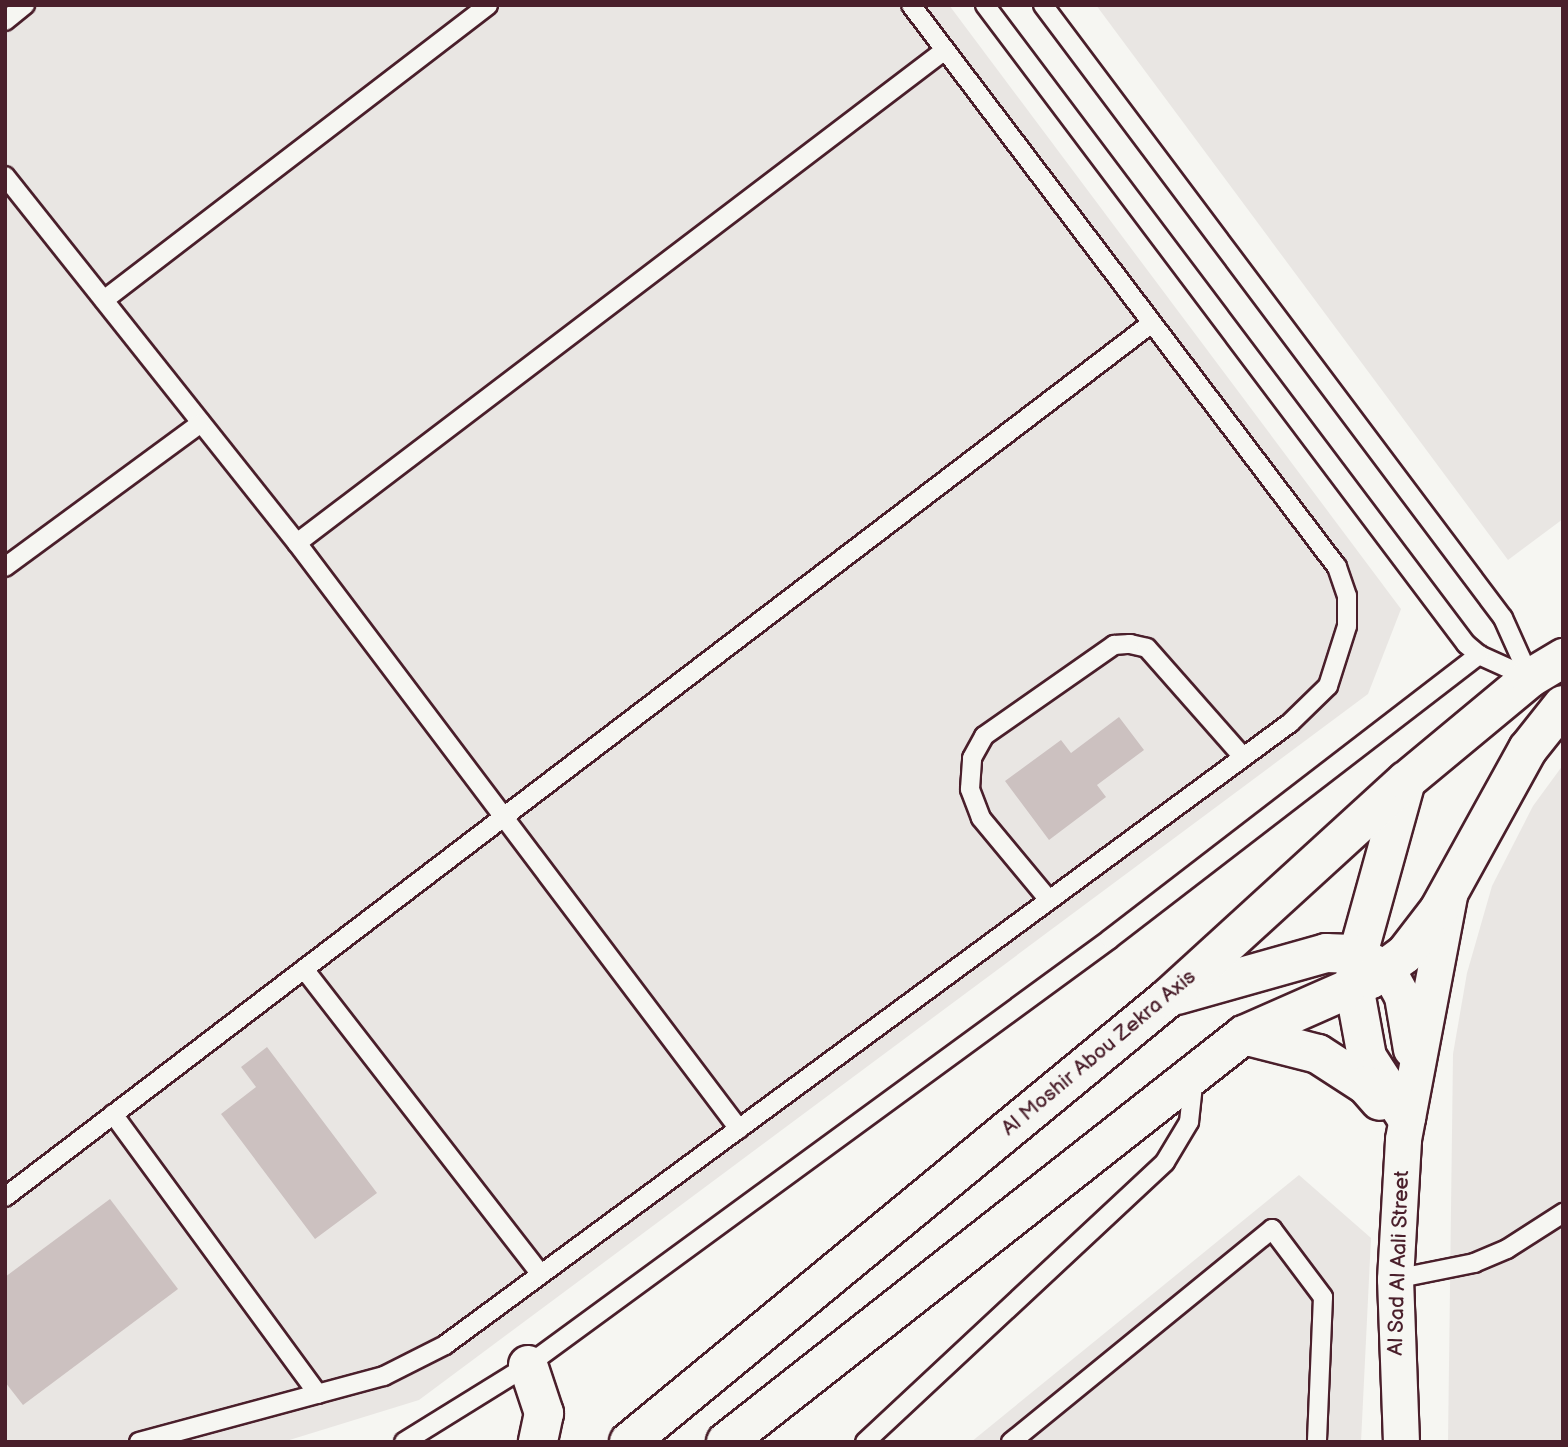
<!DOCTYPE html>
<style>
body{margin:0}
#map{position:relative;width:1568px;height:1447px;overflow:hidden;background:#f6f6f2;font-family:"Balsamiq Sans",sans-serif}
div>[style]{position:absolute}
.built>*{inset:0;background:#e9e6e3}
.building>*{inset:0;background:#ccc1c0}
.roads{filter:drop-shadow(2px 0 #4a1f2b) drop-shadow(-2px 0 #4a1f2b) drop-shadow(0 2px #4a1f2b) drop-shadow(0 -2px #4a1f2b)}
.lane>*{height:18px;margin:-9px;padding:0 9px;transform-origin:9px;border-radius:9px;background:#f6f6f2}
.street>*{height:35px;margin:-17.5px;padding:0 17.5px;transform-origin:17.5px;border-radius:17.5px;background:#f6f6f2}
.primary>*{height:38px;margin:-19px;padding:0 19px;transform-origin:19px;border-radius:19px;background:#f6f6f2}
span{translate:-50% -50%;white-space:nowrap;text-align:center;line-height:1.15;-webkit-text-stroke:5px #f6f6f2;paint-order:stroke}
.street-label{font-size:21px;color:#4a1f2b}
.frame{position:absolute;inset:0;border:7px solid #4a1f2b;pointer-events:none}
</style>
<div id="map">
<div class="built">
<i style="clip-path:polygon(5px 5px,949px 5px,1401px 609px,1368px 694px,419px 1400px,283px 1442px,5px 1442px)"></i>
<i style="clip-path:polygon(1096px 5px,1563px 5px,1563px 519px,1508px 560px)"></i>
<i style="clip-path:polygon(1563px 765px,1563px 1442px,1448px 1442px,1453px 1054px,1467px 973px,1492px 886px,1533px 806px)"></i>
<i style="clip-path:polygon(1299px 1175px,1371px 1238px,1361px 1442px,971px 1442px)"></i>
</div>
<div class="building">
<i style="clip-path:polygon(1119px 717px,1144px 750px,1097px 785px,1106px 797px,1049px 840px,1005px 781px,1061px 740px,1071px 753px)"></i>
<i style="clip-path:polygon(267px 1047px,377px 1193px,315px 1239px,221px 1114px,256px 1087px,241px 1067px)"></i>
<i style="clip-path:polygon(110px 1199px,178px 1289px,23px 1405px,5px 1382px,5px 1277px)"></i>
</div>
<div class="roads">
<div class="lane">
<i style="left:985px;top:5px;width:800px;rotate:53.03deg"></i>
<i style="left:1466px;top:644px;width:17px;rotate:40deg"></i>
<i style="left:1479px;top:655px;width:56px;rotate:24.3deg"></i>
<i style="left:1043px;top:5px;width:766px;rotate:53.12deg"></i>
<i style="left:1503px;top:618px;width:66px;rotate:65.8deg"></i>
<i style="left:5px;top:21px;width:26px;rotate:-39deg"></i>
<i style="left:5px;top:176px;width:469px;rotate:51.5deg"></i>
<i style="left:297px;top:543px;width:734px;rotate:52.97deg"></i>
<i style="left:104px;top:300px;width:484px;rotate:-37.5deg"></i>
<i style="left:297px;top:543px;width:814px;rotate:-37.26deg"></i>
<i style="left:5px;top:567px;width:243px;rotate:-36.3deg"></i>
<i style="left:1049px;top:900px;width:107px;rotate:-129.7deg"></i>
<i style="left:981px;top:818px;width:31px;rotate:-111deg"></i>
<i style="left:970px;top:789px;width:31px;rotate:-86deg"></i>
<i style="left:972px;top:758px;width:25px;rotate:-61deg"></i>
<i style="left:984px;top:736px;width:159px;rotate:-35deg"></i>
<i style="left:1114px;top:645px;width:16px;rotate:-4deg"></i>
<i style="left:1130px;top:644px;width:17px;rotate:13deg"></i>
<i style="left:1147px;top:648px;width:145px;rotate:48.6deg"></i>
<i style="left:304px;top:969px;width:386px;rotate:52.2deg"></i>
<i style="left:113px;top:1114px;width:347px;rotate:53.8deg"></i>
<i style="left:5px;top:1197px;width:1442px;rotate:-37.31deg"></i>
<i style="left:1395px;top:1279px;width:81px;rotate:-11.4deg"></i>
<i style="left:1474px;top:1263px;width:36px;rotate:-23deg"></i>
<i style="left:1507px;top:1249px;width:67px;rotate:-32.7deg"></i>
<i style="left:139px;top:1442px;width:254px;rotate:-15.1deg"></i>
<i style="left:384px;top:1376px;width:68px;rotate:-26.9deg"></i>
<i style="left:445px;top:1345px;width:1049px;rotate:-36.36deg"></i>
<i style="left:1290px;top:723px;width:53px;rotate:-44.2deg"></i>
<i style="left:1328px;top:686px;width:63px;rotate:-72.4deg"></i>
<i style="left:1347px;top:626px;width:30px;rotate:-90deg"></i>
<i style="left:1347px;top:596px;width:31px;rotate:-109deg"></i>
<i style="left:1337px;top:567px;width:705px;rotate:-127.16deg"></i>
<i style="left:404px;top:1442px;width:146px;rotate:-31.8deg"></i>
<i style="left:528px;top:1365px;width:721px;rotate:-36.2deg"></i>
<i style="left:1110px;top:939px;width:466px;rotate:-37.6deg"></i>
<i style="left:865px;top:1442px;width:410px;rotate:-43deg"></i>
<i style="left:1165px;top:1162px;width:47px;rotate:-59deg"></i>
<i style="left:1189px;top:1122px;width:46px;rotate:-83.8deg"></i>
<i style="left:1011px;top:1442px;width:337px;rotate:-39.2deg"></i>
<i style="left:1272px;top:1229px;width:85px;rotate:53.1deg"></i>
<i style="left:1323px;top:1297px;width:145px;rotate:92.4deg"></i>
</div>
<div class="street">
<i style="left:1360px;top:955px;width:30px;rotate:27deg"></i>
<i style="left:1387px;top:969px;width:31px;rotate:61deg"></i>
<i style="left:1402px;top:996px;width:54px;rotate:80.4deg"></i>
<i style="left:1401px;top:1442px;width:163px;rotate:-92.1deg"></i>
<i style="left:1395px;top:1279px;width:140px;rotate:-86.7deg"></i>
<i style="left:1403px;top:1139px;width:253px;rotate:-79.3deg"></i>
</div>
<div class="primary">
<i style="left:1406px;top:781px;width:180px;rotate:105.5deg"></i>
<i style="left:1358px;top:954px;width:32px;rotate:97deg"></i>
<i style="left:1354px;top:986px;width:72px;rotate:79.6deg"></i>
<i style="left:1367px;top:1057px;width:72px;rotate:57deg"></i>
<i style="left:1177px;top:995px;width:155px;rotate:-15.7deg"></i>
<i style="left:1326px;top:953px;width:32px;rotate:2deg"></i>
<i style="left:1244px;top:1035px;width:76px;rotate:14.4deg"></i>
<i style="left:1318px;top:1054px;width:57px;rotate:32.9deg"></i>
<i style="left:1366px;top:1085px;width:21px;rotate:49deg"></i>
<i style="left:528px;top:1365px;width:51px;rotate:71.6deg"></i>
<i style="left:544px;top:1413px;width:30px;rotate:102deg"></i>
<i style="left:629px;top:1442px;width:698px;rotate:-39.48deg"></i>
<i style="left:1168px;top:998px;width:322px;rotate:-42.4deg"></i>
<i style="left:1406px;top:781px;width:161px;rotate:-39.7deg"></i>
<i style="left:1530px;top:678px;width:39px;rotate:-31deg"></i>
<i style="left:726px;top:1442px;width:659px;rotate:-38.16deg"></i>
<i style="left:1244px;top:1035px;width:139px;rotate:-23.8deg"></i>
<i style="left:1371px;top:979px;width:42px;rotate:-36.3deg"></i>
<i style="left:1405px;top:954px;width:56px;rotate:-52.3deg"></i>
<i style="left:1439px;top:910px;width:184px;rotate:-61.1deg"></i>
<i style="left:1528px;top:749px;width:56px;rotate:-51.5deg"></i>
</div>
</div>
<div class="street-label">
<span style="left:1099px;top:1053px;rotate:-40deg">Al Moshir Abou Zekra Axis</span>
<span style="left:1399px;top:1263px;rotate:-88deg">Al Sad Al Aali Street</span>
</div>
<div class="frame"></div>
</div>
